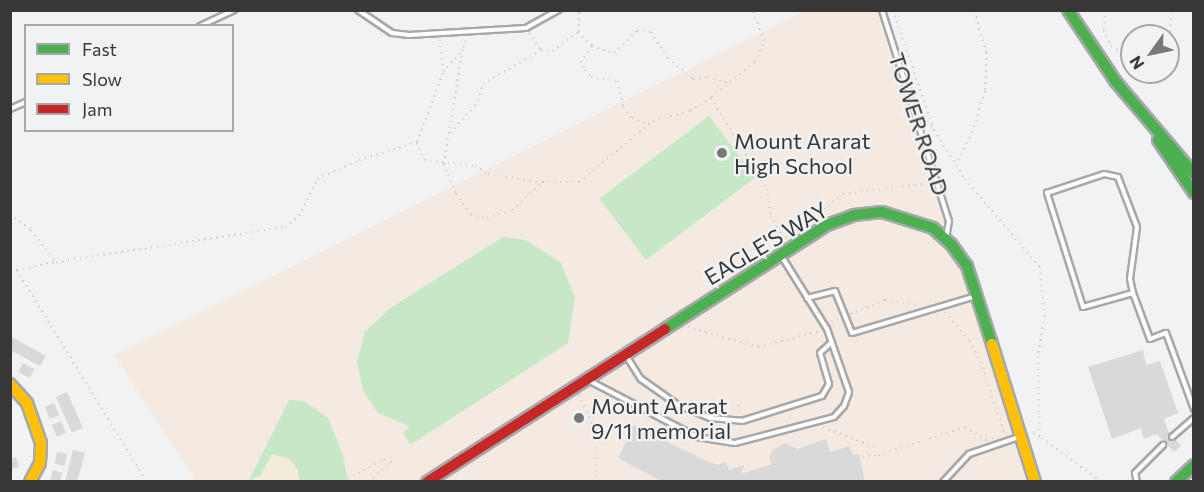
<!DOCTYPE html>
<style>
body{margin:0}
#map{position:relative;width:1204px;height:492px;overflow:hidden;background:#f1f2f3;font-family:Commissioner,sans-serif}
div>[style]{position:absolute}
.education>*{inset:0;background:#f4eae2}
.green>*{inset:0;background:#c7e8c6;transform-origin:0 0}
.sand>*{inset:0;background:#f2ecd9}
.building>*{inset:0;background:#d9d9d9;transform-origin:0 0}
.path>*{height:1.5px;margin-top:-0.75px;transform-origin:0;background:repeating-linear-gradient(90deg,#d0d0d1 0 1.5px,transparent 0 6px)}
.roads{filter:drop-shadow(2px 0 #a7a8a9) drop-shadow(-2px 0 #a7a8a9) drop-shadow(0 2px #a7a8a9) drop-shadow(0 -2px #a7a8a9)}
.lane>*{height:4px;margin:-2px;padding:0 2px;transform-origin:2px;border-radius:2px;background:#fdfdfd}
.fast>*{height:10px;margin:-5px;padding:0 5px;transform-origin:5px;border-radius:5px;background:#4caf50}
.slow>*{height:10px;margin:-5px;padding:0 5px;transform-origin:5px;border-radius:5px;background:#ffc107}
.jam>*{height:10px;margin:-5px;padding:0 5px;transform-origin:5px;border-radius:5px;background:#c62828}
.dots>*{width:16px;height:16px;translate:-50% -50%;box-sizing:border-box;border:3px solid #f0f2f4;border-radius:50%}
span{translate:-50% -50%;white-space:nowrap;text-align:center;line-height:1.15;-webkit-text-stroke:4.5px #f0f2f4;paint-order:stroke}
.street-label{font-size:22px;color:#373738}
.poi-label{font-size:22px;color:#373738}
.left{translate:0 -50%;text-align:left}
.frame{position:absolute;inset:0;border:12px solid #373738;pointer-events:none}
.legend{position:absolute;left:24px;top:24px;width:210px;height:108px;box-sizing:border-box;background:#f0f2f4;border:2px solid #a6a7a9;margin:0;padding:8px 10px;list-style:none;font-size:18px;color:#373738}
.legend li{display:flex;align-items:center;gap:12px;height:30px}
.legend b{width:30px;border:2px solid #a6a7a9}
.north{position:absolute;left:1120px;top:24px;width:60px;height:60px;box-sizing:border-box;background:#f0f2f4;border:2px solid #a6a7a9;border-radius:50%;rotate:237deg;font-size:16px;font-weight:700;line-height:24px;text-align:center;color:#373738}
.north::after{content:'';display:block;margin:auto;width:21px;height:27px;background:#787879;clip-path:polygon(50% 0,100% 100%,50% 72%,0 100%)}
</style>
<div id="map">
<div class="education">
<i style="clip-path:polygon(805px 11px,880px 11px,1027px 481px,196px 481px,114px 355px)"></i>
</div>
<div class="green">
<i style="left:709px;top:116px;width:77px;height:137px;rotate:53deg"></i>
<i style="clip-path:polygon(503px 237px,526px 240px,561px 263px,575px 298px,568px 343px,410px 445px,403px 432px,409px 428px,407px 425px,378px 413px,363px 391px,357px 362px,365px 332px,390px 308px)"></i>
<i style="clip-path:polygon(289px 400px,304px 401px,328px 418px,343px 455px,348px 481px,248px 482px)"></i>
</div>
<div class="sand">
<i style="clip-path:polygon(272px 454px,290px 459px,298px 470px,299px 481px,247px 481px,260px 476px)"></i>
</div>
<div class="building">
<i style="clip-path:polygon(10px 336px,46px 356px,40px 366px,10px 350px)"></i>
<i style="clip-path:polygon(1143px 350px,1146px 365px,1160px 361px,1178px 413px,1164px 419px,1168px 431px,1181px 446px,1174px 452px,1157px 434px,1144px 439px,1141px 428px,1112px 439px,1088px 367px)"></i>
<i style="left:23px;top:363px;width:13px;height:10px;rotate:29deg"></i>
<i style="left:67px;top:392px;width:39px;height:12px;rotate:66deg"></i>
<i style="left:54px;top:403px;width:13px;height:10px;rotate:67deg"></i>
<i style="left:61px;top:421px;width:13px;height:10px;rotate:67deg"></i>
<i style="clip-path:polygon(634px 425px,704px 460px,717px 465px,726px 462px,729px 470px,744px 465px,741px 474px,772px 464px,769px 457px,773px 450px,785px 443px,797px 449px,826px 439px,830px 452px,849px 446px,853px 455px,859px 454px,865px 482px,663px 482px,618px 458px)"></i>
<i style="clip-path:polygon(73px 450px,85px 453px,77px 482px,65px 482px)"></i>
<i style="left:57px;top:452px;width:10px;height:12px;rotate:11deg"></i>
<i style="clip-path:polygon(16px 457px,19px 467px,10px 470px,10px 459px)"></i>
<i style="clip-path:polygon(53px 470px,62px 473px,60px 482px,50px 482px)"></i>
</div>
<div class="path">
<i style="left:893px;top:10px;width:127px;rotate:71.1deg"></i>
<i style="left:934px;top:130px;width:58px;rotate:57.7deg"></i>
<i style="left:965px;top:179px;width:116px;rotate:49.6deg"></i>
<i style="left:1040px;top:267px;width:49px;rotate:84.2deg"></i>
<i style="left:1045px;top:316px;width:42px;rotate:99.7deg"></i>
<i style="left:1038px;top:357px;width:80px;rotate:88.6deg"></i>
<i style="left:1040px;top:437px;width:10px;rotate:-156deg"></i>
<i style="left:1106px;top:10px;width:20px;rotate:96deg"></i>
<i style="left:1104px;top:30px;width:17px;rotate:66deg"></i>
<i style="left:1111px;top:46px;width:25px;rotate:32deg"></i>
<i style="left:578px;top:32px;width:20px;rotate:45deg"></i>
<i style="left:592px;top:46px;width:23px;rotate:18deg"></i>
<i style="left:614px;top:53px;width:32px;rotate:-44deg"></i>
<i style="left:637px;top:31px;width:14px;rotate:4deg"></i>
<i style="left:651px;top:32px;width:31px;rotate:57deg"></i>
<i style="left:668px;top:58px;width:33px;rotate:40deg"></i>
<i style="left:693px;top:79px;width:15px;rotate:-8deg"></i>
<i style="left:708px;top:77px;width:22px;rotate:16deg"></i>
<i style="left:529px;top:33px;width:21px;rotate:55deg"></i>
<i style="left:541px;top:50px;width:11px;rotate:5deg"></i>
<i style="left:552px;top:51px;width:32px;rotate:-36deg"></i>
<i style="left:578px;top:32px;width:22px;rotate:-87deg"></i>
<i style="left:440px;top:40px;width:31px;rotate:84deg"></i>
<i style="left:1168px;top:44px;width:34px;rotate:-82deg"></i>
<i style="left:592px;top:47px;width:18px;rotate:128deg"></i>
<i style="left:581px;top:61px;width:10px;rotate:66deg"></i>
<i style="left:585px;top:70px;width:9px;rotate:49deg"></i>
<i style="left:591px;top:77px;width:27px;rotate:8deg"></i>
<i style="left:618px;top:81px;width:26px;rotate:79deg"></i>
<i style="left:623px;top:107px;width:14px;rotate:51deg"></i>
<i style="left:632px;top:118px;width:16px;rotate:22deg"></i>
<i style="left:463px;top:48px;width:10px;rotate:-73deg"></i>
<i style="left:711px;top:97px;width:56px;rotate:-38.5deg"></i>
<i style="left:755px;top:62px;width:23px;rotate:-67deg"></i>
<i style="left:764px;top:41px;width:33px;rotate:-111deg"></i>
<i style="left:923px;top:117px;width:16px;rotate:47deg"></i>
<i style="left:450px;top:133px;width:37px;rotate:-47deg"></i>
<i style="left:475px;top:106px;width:23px;rotate:-70deg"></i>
<i style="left:483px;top:84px;width:67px;rotate:-30.4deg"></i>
<i style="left:417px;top:143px;width:18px;rotate:68deg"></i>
<i style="left:424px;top:160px;width:51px;rotate:6.7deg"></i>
<i style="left:475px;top:166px;width:15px;rotate:32deg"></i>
<i style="left:488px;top:174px;width:53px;rotate:8.7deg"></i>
<i style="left:958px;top:160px;width:30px;rotate:-63deg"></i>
<i style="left:972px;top:133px;width:45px;rotate:-73.2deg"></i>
<i style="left:985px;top:90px;width:37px;rotate:-88deg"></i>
<i style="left:986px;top:53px;width:45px;rotate:-105.6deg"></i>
<i style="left:10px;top:214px;width:26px;rotate:37deg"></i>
<i style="left:31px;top:230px;width:41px;rotate:52deg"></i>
<i style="left:56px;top:262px;width:232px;rotate:-8.7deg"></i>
<i style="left:285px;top:227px;width:18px;rotate:-38deg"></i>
<i style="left:299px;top:216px;width:41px;rotate:-64.1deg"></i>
<i style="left:317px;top:179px;width:46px;rotate:-24.3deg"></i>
<i style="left:359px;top:160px;width:61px;rotate:-17.2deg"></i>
<i style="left:417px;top:142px;width:75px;rotate:-69.6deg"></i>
<i style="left:443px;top:72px;width:30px;rotate:-48deg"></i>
<i style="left:463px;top:50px;width:116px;rotate:99.5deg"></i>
<i style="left:444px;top:164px;width:32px;rotate:68deg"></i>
<i style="left:456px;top:194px;width:26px;rotate:54deg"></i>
<i style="left:471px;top:215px;width:16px;rotate:11deg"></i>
<i style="left:487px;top:218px;width:26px;rotate:-18deg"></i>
<i style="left:512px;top:210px;width:41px;rotate:-43deg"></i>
<i style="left:542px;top:182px;width:37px"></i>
<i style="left:579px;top:182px;width:96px;rotate:-39.5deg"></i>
<i style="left:653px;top:121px;width:38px;rotate:-15deg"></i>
<i style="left:690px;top:111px;width:25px;rotate:-32deg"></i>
<i style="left:711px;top:98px;width:107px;rotate:58.4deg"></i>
<i style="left:767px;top:189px;width:27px;rotate:82deg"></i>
<i style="left:771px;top:216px;width:26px;rotate:61deg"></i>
<i style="left:785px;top:238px;width:73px;rotate:-37.2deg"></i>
<i style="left:843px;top:194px;width:88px;rotate:-7.2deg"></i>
<i style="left:10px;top:270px;width:7px"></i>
<i style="left:17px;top:270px;width:249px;rotate:58.5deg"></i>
<i style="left:17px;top:270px;width:38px;rotate:-12deg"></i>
<i style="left:945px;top:312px;width:38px;rotate:49deg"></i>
<i style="left:970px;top:341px;width:24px;rotate:62deg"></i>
<i style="left:981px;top:362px;width:76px;rotate:71.6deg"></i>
<i style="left:850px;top:314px;width:38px;rotate:-22deg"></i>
<i style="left:885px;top:300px;width:35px;rotate:8deg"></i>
<i style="left:831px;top:322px;width:10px;rotate:-29deg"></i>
<i style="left:688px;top:327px;width:73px;rotate:15.9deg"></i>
<i style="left:758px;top:347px;width:65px;rotate:-14.3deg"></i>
<i style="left:579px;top:395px;width:43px;rotate:65.2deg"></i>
<i style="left:597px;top:434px;width:48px;rotate:91.2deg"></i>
<i style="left:739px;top:405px;width:8px;rotate:83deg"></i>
<i style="left:823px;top:427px;width:55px;rotate:21.4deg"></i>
<i style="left:1042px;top:438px;width:74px;rotate:36.3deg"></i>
<i style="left:862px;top:456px;width:16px;rotate:-4deg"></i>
<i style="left:878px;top:455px;width:91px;rotate:-17.8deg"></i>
<i style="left:965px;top:427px;width:25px;rotate:32deg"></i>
<i style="left:986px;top:440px;width:10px;rotate:-17deg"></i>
<i style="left:348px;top:479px;width:41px;rotate:-29.1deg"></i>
<i style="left:384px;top:459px;width:7px;rotate:34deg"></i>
<i style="left:368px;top:482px;width:33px;rotate:-41deg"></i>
</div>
<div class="roads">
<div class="lane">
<i style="left:358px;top:10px;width:41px;rotate:34.1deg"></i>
<i style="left:392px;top:33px;width:17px;rotate:7deg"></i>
<i style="left:409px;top:35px;width:117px;rotate:-3.4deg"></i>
<i style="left:526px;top:28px;width:38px;rotate:-29deg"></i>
<i style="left:882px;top:10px;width:221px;rotate:72.4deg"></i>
<i style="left:949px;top:221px;width:17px;rotate:100deg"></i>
<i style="left:200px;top:26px;width:38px;rotate:-25deg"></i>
<i style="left:10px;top:109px;width:17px;rotate:-24deg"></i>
<i style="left:1133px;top:293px;width:52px;rotate:164.4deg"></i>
<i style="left:1083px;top:307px;width:120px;rotate:-107.5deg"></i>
<i style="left:1047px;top:193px;width:60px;rotate:-18.4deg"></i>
<i style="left:1104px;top:174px;width:14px;rotate:12deg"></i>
<i style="left:1118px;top:177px;width:53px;rotate:69.2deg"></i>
<i style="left:1137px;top:227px;width:52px;rotate:97.7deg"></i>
<i style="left:1130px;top:279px;width:14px;rotate:78deg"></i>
<i style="left:1133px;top:293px;width:49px;rotate:69.7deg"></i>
<i style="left:1150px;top:339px;width:17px;rotate:-21deg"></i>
<i style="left:1166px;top:333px;width:81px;rotate:69.8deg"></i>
<i style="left:807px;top:298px;width:29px;rotate:-14deg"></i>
<i style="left:835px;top:291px;width:45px;rotate:68deg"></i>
<i style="left:852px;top:333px;width:129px;rotate:-16.6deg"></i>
<i style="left:627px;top:357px;width:26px;rotate:58deg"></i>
<i style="left:641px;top:379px;width:45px;rotate:35.1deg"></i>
<i style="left:678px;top:405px;width:35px;rotate:22deg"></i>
<i style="left:710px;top:418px;width:32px;rotate:5deg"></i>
<i style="left:742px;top:421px;width:84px;rotate:-17.4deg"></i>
<i style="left:822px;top:396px;width:14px;rotate:-60deg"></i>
<i style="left:829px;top:384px;width:32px;rotate:-106deg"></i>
<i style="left:820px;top:353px;width:16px;rotate:-43deg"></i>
<i style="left:588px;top:380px;width:123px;rotate:27.6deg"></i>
<i style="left:697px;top:437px;width:38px;rotate:9deg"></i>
<i style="left:735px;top:443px;width:102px;rotate:-14.7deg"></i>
<i style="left:834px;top:417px;width:15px;rotate:-48deg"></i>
<i style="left:844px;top:406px;width:15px;rotate:-70deg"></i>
<i style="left:849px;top:392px;width:67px;rotate:-109.2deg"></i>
<i style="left:827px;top:329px;width:85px;rotate:-122deg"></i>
<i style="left:1172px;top:437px;width:29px;rotate:-41deg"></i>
<i style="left:943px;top:482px;width:38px;rotate:-47deg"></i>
<i style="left:969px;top:454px;width:53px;rotate:-18.8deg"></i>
<i style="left:1137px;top:482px;width:9px;rotate:-103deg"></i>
<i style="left:1135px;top:473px;width:40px;rotate:-45deg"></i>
</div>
<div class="fast">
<i style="left:1068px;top:10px;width:87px;rotate:56.3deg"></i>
<i style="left:1116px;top:82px;width:121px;rotate:49.7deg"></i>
<i style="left:1158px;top:140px;width:64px;rotate:55.8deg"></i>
<i style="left:665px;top:329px;width:193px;rotate:-32.7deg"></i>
<i style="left:827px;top:225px;width:29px;rotate:-20deg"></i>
<i style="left:854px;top:215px;width:28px;rotate:-6deg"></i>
<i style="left:882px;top:212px;width:53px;rotate:17.4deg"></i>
<i style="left:933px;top:228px;width:24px;rotate:42deg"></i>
<i style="left:951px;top:244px;width:27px;rotate:54deg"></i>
<i style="left:967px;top:266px;width:82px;rotate:72.2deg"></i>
<i style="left:1176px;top:482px;width:25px;rotate:-43deg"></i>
</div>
<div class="slow">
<i style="left:992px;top:344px;width:145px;rotate:72.7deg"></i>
<i style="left:10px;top:384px;width:25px;rotate:48deg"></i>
<i style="left:27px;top:403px;width:42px;rotate:70.7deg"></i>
<i style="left:41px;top:443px;width:20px;rotate:93deg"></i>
<i style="left:40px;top:463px;width:21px;rotate:118deg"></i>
</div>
<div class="jam">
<i style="left:427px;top:482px;width:283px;rotate:-32.7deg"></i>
</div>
</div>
<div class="dots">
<i style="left:722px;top:153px;background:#787879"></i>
<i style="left:579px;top:418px;background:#787879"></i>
</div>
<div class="street-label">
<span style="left:919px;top:124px;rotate:72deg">TOWER ROAD</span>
<span style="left:766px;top:243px;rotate:-31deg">EAGLE'S WAY</span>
</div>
<div class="poi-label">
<span class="left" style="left:734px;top:153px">Mount Ararat<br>High School</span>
<span class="left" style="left:591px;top:418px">Mount Ararat<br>9/11 memorial</span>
</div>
<div class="frame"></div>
<ul class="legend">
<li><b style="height:8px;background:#4caf50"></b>Fast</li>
<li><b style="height:8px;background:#ffc107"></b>Slow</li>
<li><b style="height:8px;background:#c62828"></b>Jam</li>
</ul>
<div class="north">N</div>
</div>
